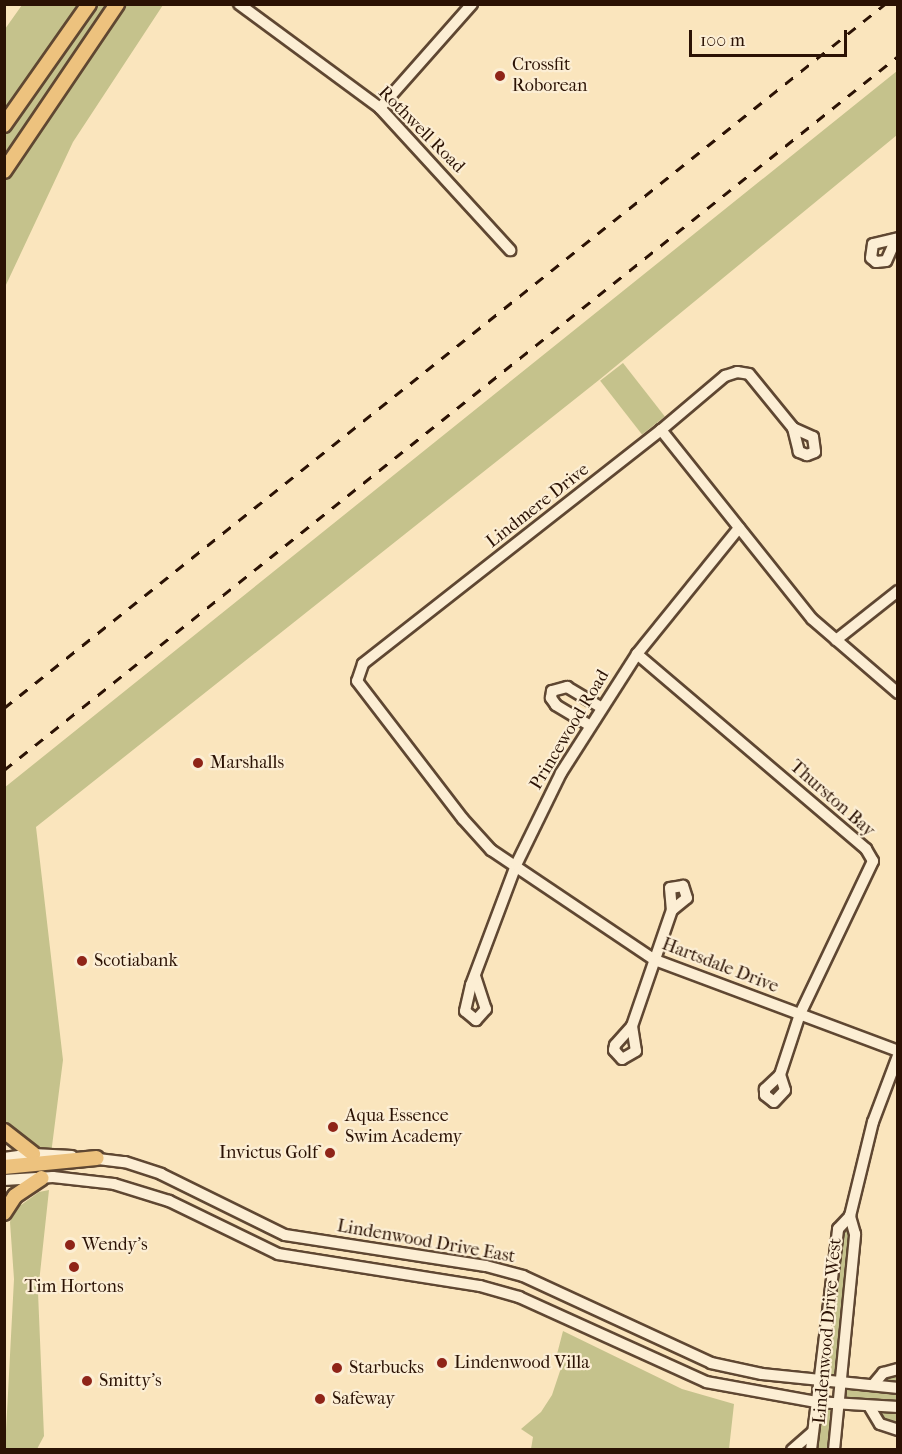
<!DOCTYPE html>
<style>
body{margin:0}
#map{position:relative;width:902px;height:1454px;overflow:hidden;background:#fae5bd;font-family:"IM FELL French Canon",serif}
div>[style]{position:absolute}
.green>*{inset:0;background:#c5c28c;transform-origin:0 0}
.roads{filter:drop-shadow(2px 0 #5f4732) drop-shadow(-2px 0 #5f4732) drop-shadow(0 2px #5f4732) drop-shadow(0 -2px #5f4732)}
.minor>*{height:10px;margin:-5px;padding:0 5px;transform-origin:5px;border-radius:5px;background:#fceed4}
.major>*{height:14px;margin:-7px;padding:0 7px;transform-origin:7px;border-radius:7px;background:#edc27e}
.rail>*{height:3px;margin-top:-1.5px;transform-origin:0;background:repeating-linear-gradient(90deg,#2b1204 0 10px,transparent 0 20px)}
.dots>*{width:16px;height:16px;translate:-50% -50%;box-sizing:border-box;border:3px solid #fceed4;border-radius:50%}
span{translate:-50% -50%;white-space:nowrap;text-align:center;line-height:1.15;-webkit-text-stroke:4.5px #fceed4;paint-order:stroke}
.poi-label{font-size:18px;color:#2b1204}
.left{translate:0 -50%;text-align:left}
.right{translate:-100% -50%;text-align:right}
.street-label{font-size:18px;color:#2b1204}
.frame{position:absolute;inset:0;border:6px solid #2b1204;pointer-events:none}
.scale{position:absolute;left:689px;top:30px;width:158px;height:27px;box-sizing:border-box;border:3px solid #2b1204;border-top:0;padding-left:8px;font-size:18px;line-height:21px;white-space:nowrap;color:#2b1204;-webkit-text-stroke:4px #fceed4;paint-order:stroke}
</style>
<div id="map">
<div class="green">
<i style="clip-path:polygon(22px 5px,163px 5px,73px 142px,5px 287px,5px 29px)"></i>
<i style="clip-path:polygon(897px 71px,897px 135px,599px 380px,36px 827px,63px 1060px,51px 1154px,33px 1154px,5px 1131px,4px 788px)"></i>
<i style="left:623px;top:363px;width:68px;height:29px;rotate:52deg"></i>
<i style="clip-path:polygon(49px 1190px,38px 1292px,44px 1436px,37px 1449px,5px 1450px,14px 1279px,10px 1222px,17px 1203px,21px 1205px,39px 1192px)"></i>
<i style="clip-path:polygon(850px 1216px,855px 1234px,841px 1382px,873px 1384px,897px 1369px,897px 1430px,887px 1429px,869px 1406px,839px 1403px,834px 1449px,792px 1450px,813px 1432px,816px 1402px,838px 1403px,840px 1383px,817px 1381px,838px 1229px)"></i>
<i style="clip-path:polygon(563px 1331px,682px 1389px,734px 1404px,729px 1449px,531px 1449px,533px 1437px,521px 1429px,541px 1412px,552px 1395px,563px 1362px,556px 1358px)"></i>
</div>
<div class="roads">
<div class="minor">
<i style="left:239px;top:4px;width:175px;rotate:36.4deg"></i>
<i style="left:380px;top:108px;width:193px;rotate:47.5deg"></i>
<i style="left:380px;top:108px;width:139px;rotate:-48.5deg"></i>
<i style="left:896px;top:239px;width:24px;rotate:114deg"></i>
<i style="left:886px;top:261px;width:10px;rotate:174deg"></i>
<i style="left:876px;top:262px;width:6px;rotate:-141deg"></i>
<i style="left:871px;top:258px;width:14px;rotate:-82deg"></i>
<i style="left:873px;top:244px;width:26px;rotate:-13deg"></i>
<i style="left:661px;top:430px;width:84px;rotate:-40.2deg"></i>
<i style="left:725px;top:376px;width:13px;rotate:-18deg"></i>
<i style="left:737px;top:372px;width:12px;rotate:9deg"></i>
<i style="left:749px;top:374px;width:70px;rotate:50.8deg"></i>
<i style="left:793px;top:428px;width:22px;rotate:24deg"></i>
<i style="left:813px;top:437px;width:15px;rotate:82deg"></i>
<i style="left:815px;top:452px;width:9px;rotate:159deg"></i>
<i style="left:807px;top:455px;width:9px;rotate:-159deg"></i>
<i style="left:799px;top:452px;width:25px;rotate:-104deg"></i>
<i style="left:836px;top:640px;width:79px;rotate:-38.3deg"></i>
<i style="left:637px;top:654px;width:301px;rotate:40.4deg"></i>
<i style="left:866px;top:849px;width:14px;rotate:60deg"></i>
<i style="left:873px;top:861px;width:170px;rotate:115.5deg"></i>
<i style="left:800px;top:1014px;width:64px;rotate:108.2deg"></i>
<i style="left:780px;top:1075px;width:21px;rotate:137deg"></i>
<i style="left:765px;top:1089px;width:6px;rotate:90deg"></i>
<i style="left:765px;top:1095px;width:11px;rotate:38deg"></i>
<i style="left:774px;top:1102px;width:16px;rotate:-47deg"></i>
<i style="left:785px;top:1090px;width:16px;rotate:-108deg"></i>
<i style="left:898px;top:693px;width:113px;rotate:-139.3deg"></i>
<i style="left:812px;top:619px;width:242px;rotate:-128.6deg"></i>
<i style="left:661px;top:430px;width:379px;rotate:141.9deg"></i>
<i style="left:363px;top:664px;width:18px;rotate:109deg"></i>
<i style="left:357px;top:681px;width:174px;rotate:52.5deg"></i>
<i style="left:463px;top:819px;width:42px;rotate:47.9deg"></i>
<i style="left:491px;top:850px;width:197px;rotate:33.9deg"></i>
<i style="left:655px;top:960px;width:259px;rotate:20.5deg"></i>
<i style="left:589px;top:725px;width:39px;rotate:-149deg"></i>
<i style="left:556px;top:705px;width:9px;rotate:-126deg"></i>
<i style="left:551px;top:698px;width:7px;rotate:-82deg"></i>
<i style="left:552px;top:691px;width:16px;rotate:-15deg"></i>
<i style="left:567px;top:687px;width:39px;rotate:31deg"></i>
<i style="left:475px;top:976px;width:35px;rotate:72deg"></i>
<i style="left:486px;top:1009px;width:15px;rotate:132deg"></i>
<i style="left:476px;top:1020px;width:14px;rotate:-141deg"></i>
<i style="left:465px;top:1011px;width:27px;rotate:-77deg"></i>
<i style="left:471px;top:985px;width:128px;rotate:-69.4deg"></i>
<i style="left:516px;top:865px;width:102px;rotate:-63.9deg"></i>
<i style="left:561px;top:773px;width:141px;rotate:-57.4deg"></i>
<i style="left:637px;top:654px;width:162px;rotate:-51deg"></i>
<i style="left:632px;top:1026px;width:25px;rotate:81deg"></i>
<i style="left:636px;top:1051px;width:16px;rotate:150deg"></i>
<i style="left:622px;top:1059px;width:12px;rotate:-132deg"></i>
<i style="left:614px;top:1050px;width:5px;rotate:-79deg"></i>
<i style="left:615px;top:1045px;width:25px;rotate:-48deg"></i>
<i style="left:632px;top:1026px;width:123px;rotate:-71deg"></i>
<i style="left:672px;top:910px;width:19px;rotate:-39deg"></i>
<i style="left:687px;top:898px;width:13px;rotate:-108deg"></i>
<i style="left:683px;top:886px;width:13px;rotate:171deg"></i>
<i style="left:670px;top:888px;width:22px;rotate:85deg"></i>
<i style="left:4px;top:1158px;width:29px;rotate:-8deg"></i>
<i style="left:33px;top:1154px;width:39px;rotate:3deg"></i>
<i style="left:90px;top:1158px;width:35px;rotate:7deg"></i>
<i style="left:125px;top:1162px;width:38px;rotate:18deg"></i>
<i style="left:161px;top:1174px;width:138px;rotate:26.2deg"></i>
<i style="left:285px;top:1235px;width:203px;rotate:8.8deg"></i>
<i style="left:486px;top:1266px;width:38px;rotate:15deg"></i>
<i style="left:523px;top:1276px;width:207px;rotate:24.8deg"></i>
<i style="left:711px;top:1363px;width:52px;rotate:12.2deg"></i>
<i style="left:762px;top:1374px;width:137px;rotate:5.9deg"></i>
<i style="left:4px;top:1180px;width:49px;rotate:-3.5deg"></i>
<i style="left:53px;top:1177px;width:61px;rotate:6.5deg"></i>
<i style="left:114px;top:1184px;width:58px;rotate:17.2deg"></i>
<i style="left:169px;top:1201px;width:121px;rotate:25.9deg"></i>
<i style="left:278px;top:1254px;width:205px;rotate:9deg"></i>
<i style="left:480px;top:1286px;width:41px;rotate:15.8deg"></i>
<i style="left:519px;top:1297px;width:205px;rotate:24.4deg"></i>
<i style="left:706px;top:1382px;width:112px;rotate:10.3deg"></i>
<i style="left:816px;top:1402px;width:82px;rotate:3.5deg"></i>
<i style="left:873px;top:1385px;width:16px;rotate:-50deg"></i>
<i style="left:883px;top:1373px;width:16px;rotate:-15deg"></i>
<i style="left:869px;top:1406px;width:21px;rotate:59deg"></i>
<i style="left:880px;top:1424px;width:19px;rotate:18deg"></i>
<i style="left:792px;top:1450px;width:28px;rotate:-41deg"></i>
<i style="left:811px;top:1450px;width:223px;rotate:-83deg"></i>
<i style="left:838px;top:1229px;width:18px;rotate:-47deg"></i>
<i style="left:850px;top:1216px;width:97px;rotate:-76.3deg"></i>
<i style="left:873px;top:1122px;width:71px;rotate:-69.3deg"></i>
<i style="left:834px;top:1450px;width:217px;rotate:-84.4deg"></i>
<i style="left:855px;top:1234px;width:19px;rotate:-106deg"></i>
</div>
<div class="major">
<i style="left:4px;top:125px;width:148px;rotate:-54.9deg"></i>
<i style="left:4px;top:171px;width:202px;rotate:-55.9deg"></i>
<i style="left:4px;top:1131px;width:37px;rotate:38deg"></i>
<i style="left:4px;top:1167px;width:93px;rotate:-5.5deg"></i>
<i style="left:4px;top:1213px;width:20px;rotate:-57deg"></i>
<i style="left:15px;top:1196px;width:32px;rotate:-34deg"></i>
</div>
</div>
<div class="rail">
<i style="left:4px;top:708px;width:1128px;rotate:-38.63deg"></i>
<i style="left:4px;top:770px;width:1144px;rotate:-38.61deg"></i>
</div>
<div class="dots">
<i style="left:500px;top:76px;background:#8f2418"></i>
<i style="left:198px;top:763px;background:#8f2418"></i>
<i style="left:82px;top:961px;background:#8f2418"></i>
<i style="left:333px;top:1127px;background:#8f2418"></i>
<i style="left:330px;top:1153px;background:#8f2418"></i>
<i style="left:70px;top:1245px;background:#8f2418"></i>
<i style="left:74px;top:1267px;background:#8f2418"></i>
<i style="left:442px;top:1363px;background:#8f2418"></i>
<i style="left:337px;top:1368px;background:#8f2418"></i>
<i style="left:87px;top:1381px;background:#8f2418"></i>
<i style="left:320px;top:1399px;background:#8f2418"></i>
</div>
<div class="poi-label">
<span class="left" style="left:512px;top:76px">Crossfit<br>Roborean</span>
<span class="left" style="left:210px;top:763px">Marshalls</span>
<span class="left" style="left:94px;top:961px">Scotiabank</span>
<span class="left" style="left:345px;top:1127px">Aqua Essence<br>Swim Academy</span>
<span class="right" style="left:318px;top:1153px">Invictus Golf</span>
<span class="left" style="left:82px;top:1245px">Wendy's</span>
<span style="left:74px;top:1287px">Tim Hortons</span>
<span class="left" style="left:454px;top:1363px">Lindenwood Villa</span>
<span class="left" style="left:349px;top:1368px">Starbucks</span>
<span class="left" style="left:99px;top:1381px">Smitty's</span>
<span class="left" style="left:332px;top:1399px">Safeway</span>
</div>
<div class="street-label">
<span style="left:421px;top:130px;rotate:45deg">Rothwell Road</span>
<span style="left:538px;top:506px;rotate:-38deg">Lindmere Drive</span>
<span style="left:570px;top:730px;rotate:-59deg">Princewood Road</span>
<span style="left:832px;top:799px;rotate:41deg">Thurston Bay</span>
<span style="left:720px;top:966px;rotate:21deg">Hartsdale Drive</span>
<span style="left:426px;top:1242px;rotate:10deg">Lindenwood Drive East</span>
<span style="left:828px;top:1331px;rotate:-85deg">Lindenwood Drive West</span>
</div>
<div class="frame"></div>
<div class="scale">100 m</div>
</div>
